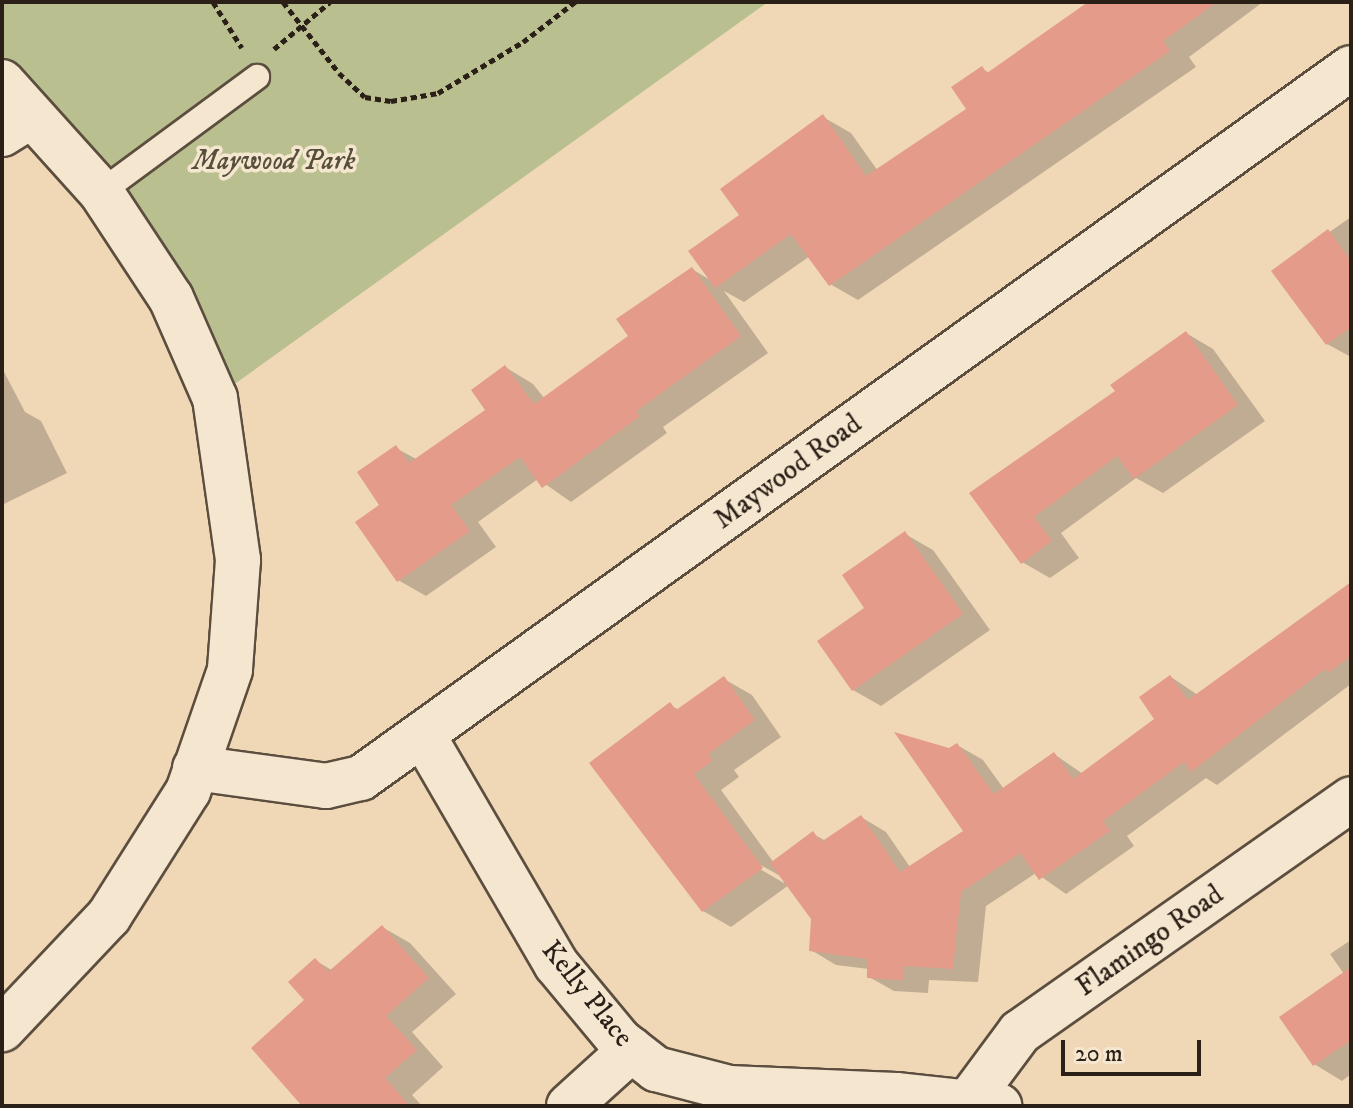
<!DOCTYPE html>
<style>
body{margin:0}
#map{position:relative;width:1353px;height:1108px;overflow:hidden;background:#f0d8b7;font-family:"IM FELL DW Pica",serif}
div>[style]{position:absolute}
.green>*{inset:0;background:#b9bf8e}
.shadow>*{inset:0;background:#0003}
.building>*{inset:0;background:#e49b8a}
.path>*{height:5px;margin-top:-2.5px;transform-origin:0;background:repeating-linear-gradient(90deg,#2b2017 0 6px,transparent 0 10px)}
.roads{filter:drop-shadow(2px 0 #5c4e3f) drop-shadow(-2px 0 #5c4e3f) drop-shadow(0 2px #5c4e3f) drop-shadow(0 -2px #5c4e3f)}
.service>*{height:24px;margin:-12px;padding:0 12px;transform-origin:12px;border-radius:12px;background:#f5e6d0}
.minor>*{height:44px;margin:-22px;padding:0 22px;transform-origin:22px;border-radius:22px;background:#f5e6d0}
.tertiary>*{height:44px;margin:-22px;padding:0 22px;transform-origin:22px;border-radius:22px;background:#f5e6d0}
span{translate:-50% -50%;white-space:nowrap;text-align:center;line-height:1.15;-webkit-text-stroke:7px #f5e6d0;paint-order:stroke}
.park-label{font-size:28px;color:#56503b;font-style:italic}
.street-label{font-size:28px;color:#2b2017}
.frame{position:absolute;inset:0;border:4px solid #2b2017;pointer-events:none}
.scale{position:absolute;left:1061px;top:1040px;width:140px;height:36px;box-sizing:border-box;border:4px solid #2b2017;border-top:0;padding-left:10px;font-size:24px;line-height:28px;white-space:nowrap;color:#2b2017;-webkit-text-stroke:6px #f5e6d0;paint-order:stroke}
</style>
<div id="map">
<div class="green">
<i style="clip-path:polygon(2px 2px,768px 2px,215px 398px,2px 82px)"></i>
</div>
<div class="shadow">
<i style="clip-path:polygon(1092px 2px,1263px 2px,1189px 57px,1196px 67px,858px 300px,830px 284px,810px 256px,744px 302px,724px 291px,768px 353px,663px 427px,667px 433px,571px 502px,538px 479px,478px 522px,496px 547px,426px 596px,398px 580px,382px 506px,396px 448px,418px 460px,488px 410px,505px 367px,533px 384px,545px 399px,630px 336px,692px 269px,712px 281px,741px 215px,823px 117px,851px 133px,878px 171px,969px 109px,982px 69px,990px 73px)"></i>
<i style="clip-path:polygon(1351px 217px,1351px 357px,1327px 344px,1274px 271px)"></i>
<i style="clip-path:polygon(1186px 333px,1213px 349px,1265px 421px,1163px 493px,1136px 478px,1061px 533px,1079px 558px,1050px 578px,1022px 562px,972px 493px,1118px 392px)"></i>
<i style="clip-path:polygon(2px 368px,25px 412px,41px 421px,67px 473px,2px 505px)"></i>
<i style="clip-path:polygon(905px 534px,933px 550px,990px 630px,881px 706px,853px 690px,867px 609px)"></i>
<i style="clip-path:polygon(evenodd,1351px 585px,1351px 684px,1217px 785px,1206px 778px,1127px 836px,1134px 846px,1066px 894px,1036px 873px,986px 906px,978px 982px,929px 980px,928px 993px,894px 991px,869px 977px,869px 969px,836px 965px,811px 950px,813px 919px,789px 885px,731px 927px,703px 911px,593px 760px,670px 705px,679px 710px,724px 679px,752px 695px,781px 737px,734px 770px,739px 777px,721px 790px,774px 863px,813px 834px,826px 841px,861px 817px,886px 832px,910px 867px,965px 832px,950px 750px,957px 745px,983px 760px,1004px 789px,1054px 754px,1083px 774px,1157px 720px,1171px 677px,1198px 695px,1351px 585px,755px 862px,784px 878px,784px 883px,753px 865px,755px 862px)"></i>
<i style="clip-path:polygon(382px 927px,410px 943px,456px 994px,412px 1032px,443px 1067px,412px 1095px,422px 1106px,305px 1106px,307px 1000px,315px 960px,333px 971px)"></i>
<i style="clip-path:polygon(1351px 940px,1351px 1074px,1342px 1081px,1314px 1064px,1344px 974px,1330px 954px)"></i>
</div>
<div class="building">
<i style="clip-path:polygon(1088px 2px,1217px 2px,1163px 41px,1170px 51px,829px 286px,791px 234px,715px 288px,688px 251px,739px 215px,720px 189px,823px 114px,866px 176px,966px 109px,951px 87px,982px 66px,987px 73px)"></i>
<i style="clip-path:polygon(1328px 229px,1351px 261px,1351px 327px,1326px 345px,1271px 271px)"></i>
<i style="clip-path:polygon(692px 267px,741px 336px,636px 411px,640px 416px,542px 488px,520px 457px,451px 505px,470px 531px,397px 582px,355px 522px,379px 505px,357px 472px,396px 445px,409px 463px,485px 410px,471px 390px,505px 365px,534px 404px,628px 336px,616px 319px)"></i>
<i style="clip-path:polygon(1186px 331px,1238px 405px,1134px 479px,1117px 456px,1034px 517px,1052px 541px,1021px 564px,969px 493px,1115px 391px,1110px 385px)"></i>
<i style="clip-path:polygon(905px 531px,963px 614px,852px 691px,817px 641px,864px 608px,842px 575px)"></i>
<i style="clip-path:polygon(1351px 582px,1351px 656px,1328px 673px,1325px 669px,1191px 772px,1184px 762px,1103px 821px,1110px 831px,1039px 880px,1020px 853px,961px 892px,953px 969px,904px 966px,903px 980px,867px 978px,867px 959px,809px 951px,811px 919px,770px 863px,813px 831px,821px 842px,861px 815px,900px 872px,963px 831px,894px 732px,949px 748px,957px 743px,994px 794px,1054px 752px,1073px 779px,1154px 719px,1139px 697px,1170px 675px,1188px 700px)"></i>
<i style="clip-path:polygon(724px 676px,755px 720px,708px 754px,712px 761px,694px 774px,763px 868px,702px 912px,589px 763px,670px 702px,676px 710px)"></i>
<i style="clip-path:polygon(382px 925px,429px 978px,386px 1016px,417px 1050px,385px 1078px,410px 1106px,302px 1106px,251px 1048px,304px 1000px,288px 982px,315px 958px,328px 972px)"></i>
<i style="clip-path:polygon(1351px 967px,1351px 1040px,1313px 1066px,1279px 1017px)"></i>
</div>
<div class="path">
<i style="left:213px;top:2px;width:54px;rotate:57.8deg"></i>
<i style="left:283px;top:2px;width:90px;rotate:51.7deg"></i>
<i style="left:339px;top:73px;width:35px;rotate:43deg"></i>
<i style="left:365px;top:97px;width:26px;rotate:9deg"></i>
<i style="left:391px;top:101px;width:48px;rotate:-9.7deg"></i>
<i style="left:438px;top:93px;width:99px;rotate:-31deg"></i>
<i style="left:523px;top:42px;width:66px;rotate:-37.6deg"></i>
<i style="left:274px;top:49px;width:73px;rotate:-40deg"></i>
</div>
<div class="roads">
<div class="service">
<i style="left:101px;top:192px;width:194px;rotate:-36.4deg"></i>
</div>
<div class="minor">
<i style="left:2px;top:134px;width:34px;rotate:-32deg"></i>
<i style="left:424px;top:737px;width:263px;rotate:59.8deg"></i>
<i style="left:556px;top:964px;width:100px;rotate:50.3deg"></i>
<i style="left:620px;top:1041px;width:46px;rotate:37.9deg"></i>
<i style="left:656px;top:1069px;width:75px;rotate:14.6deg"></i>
<i style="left:729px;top:1088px;width:167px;rotate:2.4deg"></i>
<i style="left:896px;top:1095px;width:104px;rotate:6.1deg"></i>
<i style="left:195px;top:768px;width:132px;rotate:7.8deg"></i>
<i style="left:326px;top:786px;width:36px;rotate:-13deg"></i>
<i style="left:361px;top:778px;width:1218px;rotate:-35.65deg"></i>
<i style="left:968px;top:1102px;width:87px;rotate:-53.4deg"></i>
<i style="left:1020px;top:1032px;width:405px;rotate:-35.1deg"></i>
<i style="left:569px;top:1106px;width:84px;rotate:-42.1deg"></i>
</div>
<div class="tertiary">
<i style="left:2px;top:82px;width:148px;rotate:48deg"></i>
<i style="left:101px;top:192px;width:127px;rotate:56.6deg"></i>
<i style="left:171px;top:298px;width:109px;rotate:66.3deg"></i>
<i style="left:215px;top:398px;width:164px;rotate:81.9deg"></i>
<i style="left:238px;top:560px;width:110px;rotate:94.2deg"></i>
<i style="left:230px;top:670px;width:128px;rotate:109.1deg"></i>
<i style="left:188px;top:791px;width:148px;rotate:122.3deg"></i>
<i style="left:109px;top:916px;width:156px;rotate:133.4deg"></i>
</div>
</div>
<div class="park-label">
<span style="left:274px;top:161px">Maywood Park</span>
</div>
<div class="street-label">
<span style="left:788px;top:472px;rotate:-36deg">Maywood Road</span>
<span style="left:1150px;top:941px;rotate:-35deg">Flamingo Road</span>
<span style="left:587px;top:994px;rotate:51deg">Kelly Place</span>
</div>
<div class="frame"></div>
<div class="scale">20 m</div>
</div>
